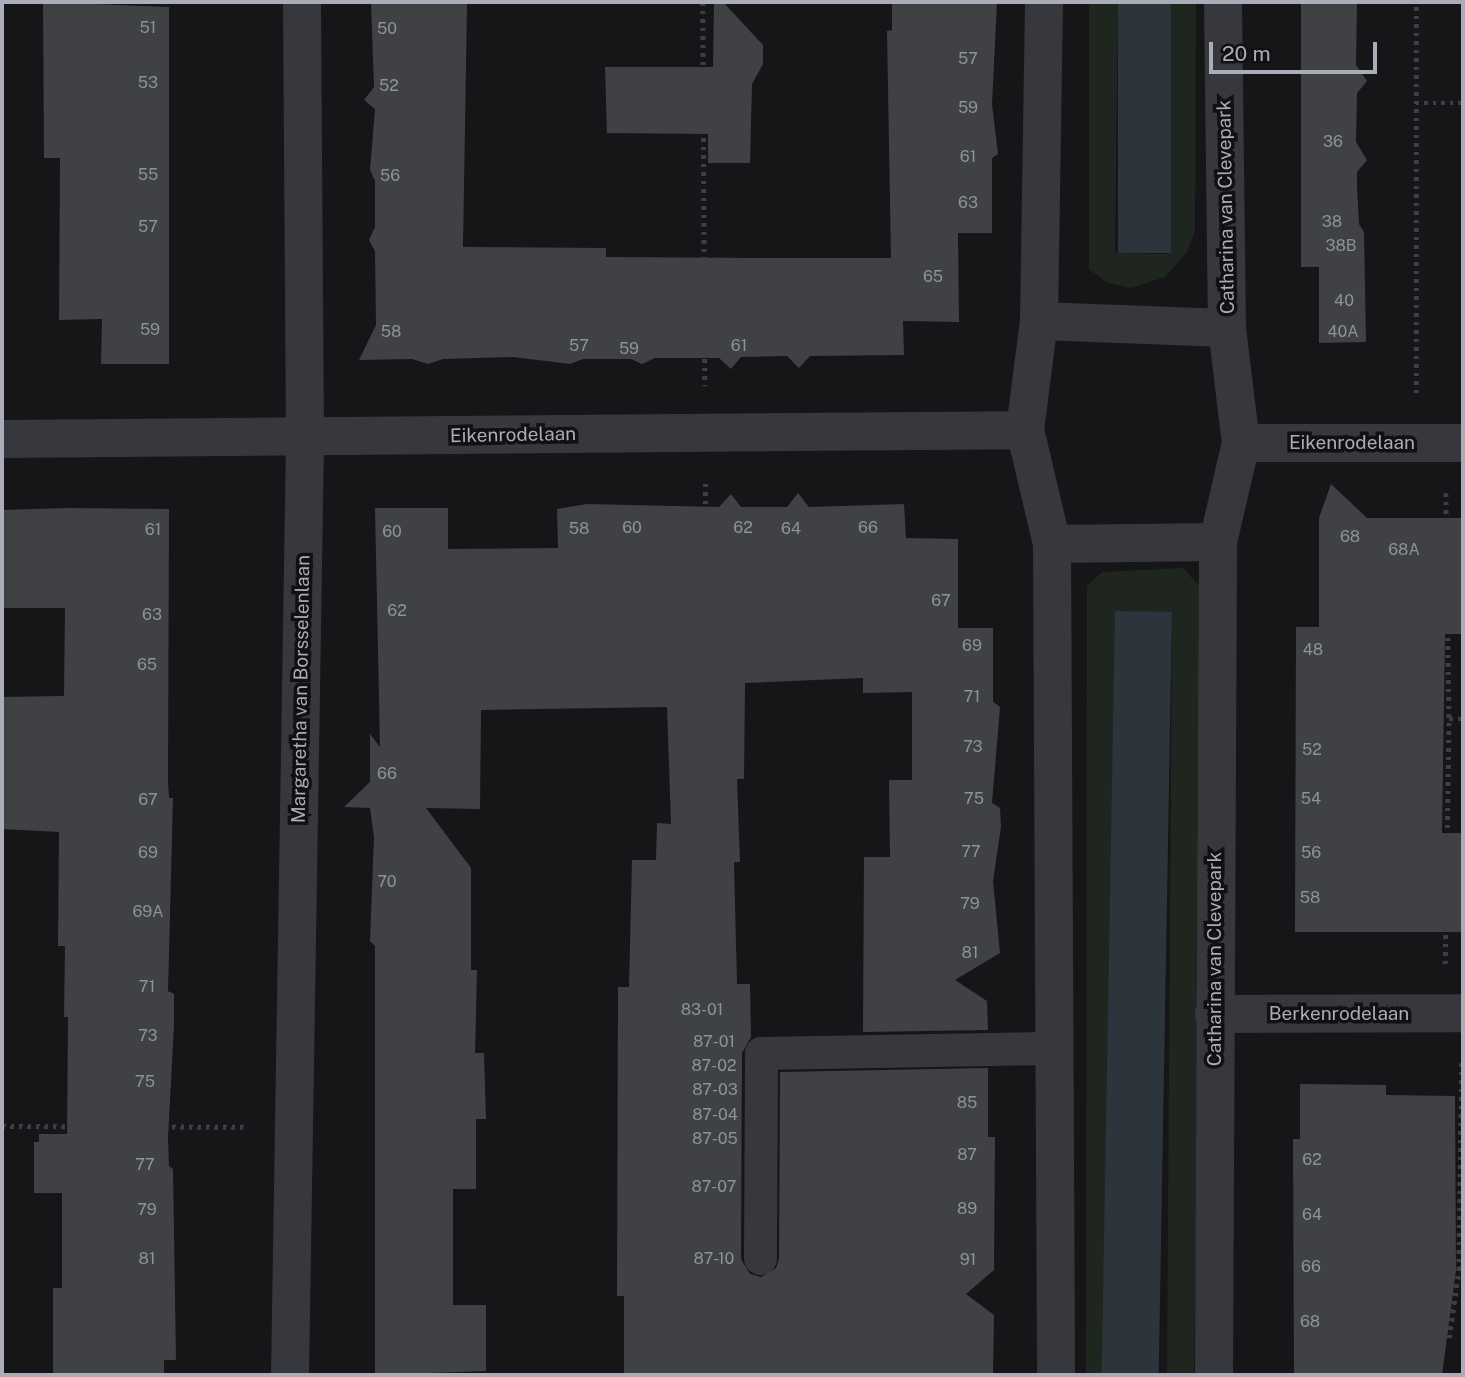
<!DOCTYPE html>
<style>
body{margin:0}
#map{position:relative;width:1465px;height:1377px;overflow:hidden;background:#161618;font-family:"Public Sans",sans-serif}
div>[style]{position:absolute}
.green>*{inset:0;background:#1e261f}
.water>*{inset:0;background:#2c353c;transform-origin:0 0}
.building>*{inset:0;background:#404145}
.path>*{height:4.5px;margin-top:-2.25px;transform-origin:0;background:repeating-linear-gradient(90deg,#3d3f44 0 3.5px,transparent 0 8.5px)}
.lane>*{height:33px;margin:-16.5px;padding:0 16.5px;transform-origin:16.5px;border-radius:16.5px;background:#37383d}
.street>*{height:38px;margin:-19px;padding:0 19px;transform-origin:19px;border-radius:19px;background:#37383d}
span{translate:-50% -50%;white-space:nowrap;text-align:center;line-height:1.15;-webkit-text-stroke:7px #111113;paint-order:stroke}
.number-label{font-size:16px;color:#8e929b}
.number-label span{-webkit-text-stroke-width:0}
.street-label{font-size:19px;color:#a8adb8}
.frame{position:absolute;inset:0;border:4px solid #a8adb8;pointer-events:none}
.scale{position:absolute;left:1209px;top:42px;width:168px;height:32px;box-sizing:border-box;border:4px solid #a8adb8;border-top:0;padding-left:9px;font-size:21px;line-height:24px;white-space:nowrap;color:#a8adb8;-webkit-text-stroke:5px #111113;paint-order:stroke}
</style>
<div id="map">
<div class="green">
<i style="clip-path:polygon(1089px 2px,1118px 2px,1115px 252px,1150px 254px,1169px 254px,1171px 2px,1196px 2px,1195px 231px,1187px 252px,1165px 277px,1131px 288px,1107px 283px,1089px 269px)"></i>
<i style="clip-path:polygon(1183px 568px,1199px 586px,1205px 620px,1194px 1375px,1167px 1375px,1172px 613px,1116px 611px,1111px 1375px,1086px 1375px,1087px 586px,1102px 572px)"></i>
</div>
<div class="water">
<i style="left:1118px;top:2px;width:53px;height:251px"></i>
<i style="left:1115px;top:611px;width:57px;height:764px;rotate:1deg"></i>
</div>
<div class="building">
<i style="clip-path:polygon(43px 2px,169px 7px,169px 364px,101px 364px,102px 319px,59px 320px,60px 158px,44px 158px)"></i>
<i style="clip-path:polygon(371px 2px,467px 2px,463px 247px,606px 248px,606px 257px,778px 258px,891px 258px,887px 31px,892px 30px,892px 2px,997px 2px,992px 104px,998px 154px,992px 158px,992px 233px,958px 233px,959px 322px,903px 321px,904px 355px,810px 356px,799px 368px,787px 356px,741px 357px,731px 369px,719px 358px,655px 358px,642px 364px,631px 359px,583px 359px,570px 364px,513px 357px,443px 359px,428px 364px,412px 359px,359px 360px,376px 325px,375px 251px,369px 240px,375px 227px,375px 181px,370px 170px,375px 109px,364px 100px,374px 87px)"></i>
<i style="clip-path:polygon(714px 2px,723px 2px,763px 45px,763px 64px,752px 84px,750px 163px,708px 163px,708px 134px,607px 133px,605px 67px,713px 67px)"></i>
<i style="clip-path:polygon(1301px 2px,1357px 2px,1356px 65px,1367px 81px,1357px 93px,1356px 142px,1367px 160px,1357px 172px,1357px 187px,1359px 224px,1364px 232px,1366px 342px,1319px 343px,1319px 267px,1301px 267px)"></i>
<i style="clip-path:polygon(1331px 484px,1367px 518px,1463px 518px,1463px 634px,1445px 634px,1442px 833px,1463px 833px,1463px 932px,1295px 932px,1296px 627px,1319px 627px,1319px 518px)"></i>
<i style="clip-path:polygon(798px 493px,809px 507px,904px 504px,906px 538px,958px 539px,958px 628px,993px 628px,993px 702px,1000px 707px,992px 803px,1000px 808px,1001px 827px,993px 881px,1000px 953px,955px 980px,987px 1001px,988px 1030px,863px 1032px,864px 857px,890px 857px,889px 780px,912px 780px,912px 692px,863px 693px,863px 678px,745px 683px,744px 779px,737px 779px,740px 862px,734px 862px,737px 984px,750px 984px,751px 1037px,742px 1053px,741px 1259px,750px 1274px,761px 1277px,776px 1268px,779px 1259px,780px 1072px,988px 1068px,988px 1137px,995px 1137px,994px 1270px,966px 1294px,994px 1315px,993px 1375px,624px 1375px,624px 1296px,617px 1296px,618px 987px,629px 987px,632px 860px,656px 860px,657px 823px,671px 824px,667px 707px,481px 710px,480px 809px,426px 808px,471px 868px,471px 970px,477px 970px,475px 1053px,484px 1053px,486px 1119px,476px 1119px,476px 1189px,453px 1189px,453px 1305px,486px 1305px,486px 1371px,375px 1375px,375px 946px,370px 941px,374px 837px,370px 808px,344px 807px,370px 782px,370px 734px,380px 747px,375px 508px,448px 508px,448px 549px,558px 548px,557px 509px,587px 504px,719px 507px,731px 494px,741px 507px,787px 507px)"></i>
<i style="clip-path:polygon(67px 508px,169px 509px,168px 780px,169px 798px,173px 798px,168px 991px,174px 994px,174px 1025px,168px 1138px,169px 1166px,173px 1169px,176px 1360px,164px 1360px,164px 1375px,53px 1375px,53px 1288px,62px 1288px,62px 1193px,34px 1193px,34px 1142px,39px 1142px,39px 1134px,67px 1134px,68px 1017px,64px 1017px,65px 946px,58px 946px,59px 832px,2px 829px,2px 697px,64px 696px,65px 608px,2px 608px,2px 510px)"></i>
<i style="clip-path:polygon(1300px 1084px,1386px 1085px,1386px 1095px,1455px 1096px,1456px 1270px,1442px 1375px,1294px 1375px,1293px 1139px,1300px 1139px)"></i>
</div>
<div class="path">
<i style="left:703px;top:2px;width:384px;rotate:89.7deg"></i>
<i style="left:1416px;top:103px;width:47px"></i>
<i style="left:1416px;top:393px;width:391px;rotate:-90deg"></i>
<i style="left:1446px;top:493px;width:226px;rotate:89.2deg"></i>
<i style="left:1445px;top:964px;width:245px;rotate:-89.1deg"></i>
<i style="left:1449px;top:719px;width:14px"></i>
<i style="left:701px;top:980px;width:498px;rotate:-89.5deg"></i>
<i style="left:1462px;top:1063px;width:205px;rotate:90.8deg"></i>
<i style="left:1459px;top:1268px;width:4px"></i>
<i style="left:2px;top:1126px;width:244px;rotate:0.2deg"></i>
<i style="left:1449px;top:1338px;width:71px;rotate:-81.9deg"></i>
</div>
<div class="lane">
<i style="left:760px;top:1258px;width:205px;rotate:-89.7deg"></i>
<i style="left:761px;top:1053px;width:293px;rotate:-1deg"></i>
</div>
<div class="street">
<i style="left:1223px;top:2px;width:326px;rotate:89.3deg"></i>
<i style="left:1039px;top:321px;width:188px;rotate:2.1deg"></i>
<i style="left:1227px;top:328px;width:116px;rotate:83.1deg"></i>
<i style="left:1241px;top:443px;width:102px;rotate:103.1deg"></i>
<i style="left:1218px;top:542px;width:166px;rotate:179.3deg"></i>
<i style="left:1052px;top:544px;width:117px;rotate:-103.3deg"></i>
<i style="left:1025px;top:430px;width:110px;rotate:-82.7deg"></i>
<i style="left:1039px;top:321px;width:319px;rotate:-89.1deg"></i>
<i style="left:2px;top:439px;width:1023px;rotate:-0.5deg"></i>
<i style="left:1241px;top:443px;width:222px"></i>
<i style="left:1052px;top:544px;width:831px;rotate:89.72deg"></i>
<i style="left:1214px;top:1014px;width:249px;rotate:-0.2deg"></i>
<i style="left:290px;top:1375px;width:939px;rotate:-89.08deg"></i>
<i style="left:305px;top:436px;width:434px;rotate:-90.4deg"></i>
<i style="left:1214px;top:1375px;width:833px;rotate:-89.72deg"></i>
</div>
<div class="number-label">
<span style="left:148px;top:28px">51</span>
<span style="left:387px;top:29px">50</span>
<span style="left:968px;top:59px">57</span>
<span style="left:148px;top:83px">53</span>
<span style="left:389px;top:86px">52</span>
<span style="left:968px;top:108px">59</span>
<span style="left:1333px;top:142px">36</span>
<span style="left:968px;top:157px">61</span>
<span style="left:148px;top:175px">55</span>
<span style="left:390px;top:176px">56</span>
<span style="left:968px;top:203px">63</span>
<span style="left:1332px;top:222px">38</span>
<span style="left:148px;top:227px">57</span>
<span style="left:1341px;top:246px">38B</span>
<span style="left:933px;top:277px">65</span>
<span style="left:1344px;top:301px">40</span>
<span style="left:150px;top:330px">59</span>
<span style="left:391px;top:332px">58</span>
<span style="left:1343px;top:332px">40A</span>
<span style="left:579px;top:346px">57</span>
<span style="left:739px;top:346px">61</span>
<span style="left:629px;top:349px">59</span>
<span style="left:632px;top:528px">60</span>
<span style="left:743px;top:528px">62</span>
<span style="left:868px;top:528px">66</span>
<span style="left:579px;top:529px">58</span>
<span style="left:791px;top:529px">64</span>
<span style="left:153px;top:530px">61</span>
<span style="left:392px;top:532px">60</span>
<span style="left:1350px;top:537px">68</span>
<span style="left:1404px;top:550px">68A</span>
<span style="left:941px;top:601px">67</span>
<span style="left:397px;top:611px">62</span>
<span style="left:152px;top:615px">63</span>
<span style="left:972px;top:646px">69</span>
<span style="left:1313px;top:650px">48</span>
<span style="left:147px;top:665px">65</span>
<span style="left:972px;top:697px">71</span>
<span style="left:973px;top:747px">73</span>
<span style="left:1312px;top:750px">52</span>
<span style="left:387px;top:774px">66</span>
<span style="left:974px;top:799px">75</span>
<span style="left:1311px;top:799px">54</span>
<span style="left:148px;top:800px">67</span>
<span style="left:971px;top:852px">77</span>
<span style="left:148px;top:853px">69</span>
<span style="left:1311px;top:853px">56</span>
<span style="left:387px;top:882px">70</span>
<span style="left:1310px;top:898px">58</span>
<span style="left:970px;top:904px">79</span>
<span style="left:148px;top:912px">69A</span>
<span style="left:970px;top:953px">81</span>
<span style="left:147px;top:987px">71</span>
<span style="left:702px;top:1010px">83-01</span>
<span style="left:148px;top:1036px">73</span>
<span style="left:714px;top:1042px">87-01</span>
<span style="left:714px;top:1066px">87-02</span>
<span style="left:145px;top:1082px">75</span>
<span style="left:715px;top:1090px">87-03</span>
<span style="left:967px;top:1103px">85</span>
<span style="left:715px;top:1115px">87-04</span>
<span style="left:715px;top:1139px">87-05</span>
<span style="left:967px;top:1155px">87</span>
<span style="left:1312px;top:1160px">62</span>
<span style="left:145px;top:1165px">77</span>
<span style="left:714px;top:1187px">87-07</span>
<span style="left:967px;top:1209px">89</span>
<span style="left:147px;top:1210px">79</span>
<span style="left:1312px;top:1215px">64</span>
<span style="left:147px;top:1259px">81</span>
<span style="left:714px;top:1259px">87-10</span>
<span style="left:968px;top:1260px">91</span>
<span style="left:1311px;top:1267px">66</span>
<span style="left:1310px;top:1322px">68</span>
</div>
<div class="street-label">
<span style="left:1226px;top:207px;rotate:-91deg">Catharina van Clevepark</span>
<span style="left:513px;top:435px;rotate:-1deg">Eikenrodelaan</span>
<span style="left:1352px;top:443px">Eikenrodelaan</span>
<span style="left:301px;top:689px;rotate:-89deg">Margaretha van Borsselenlaan</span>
<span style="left:1215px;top:959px;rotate:-90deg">Catharina van Clevepark</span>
<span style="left:1339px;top:1014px">Berkenrodelaan</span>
</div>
<div class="frame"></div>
<div class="scale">20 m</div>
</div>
